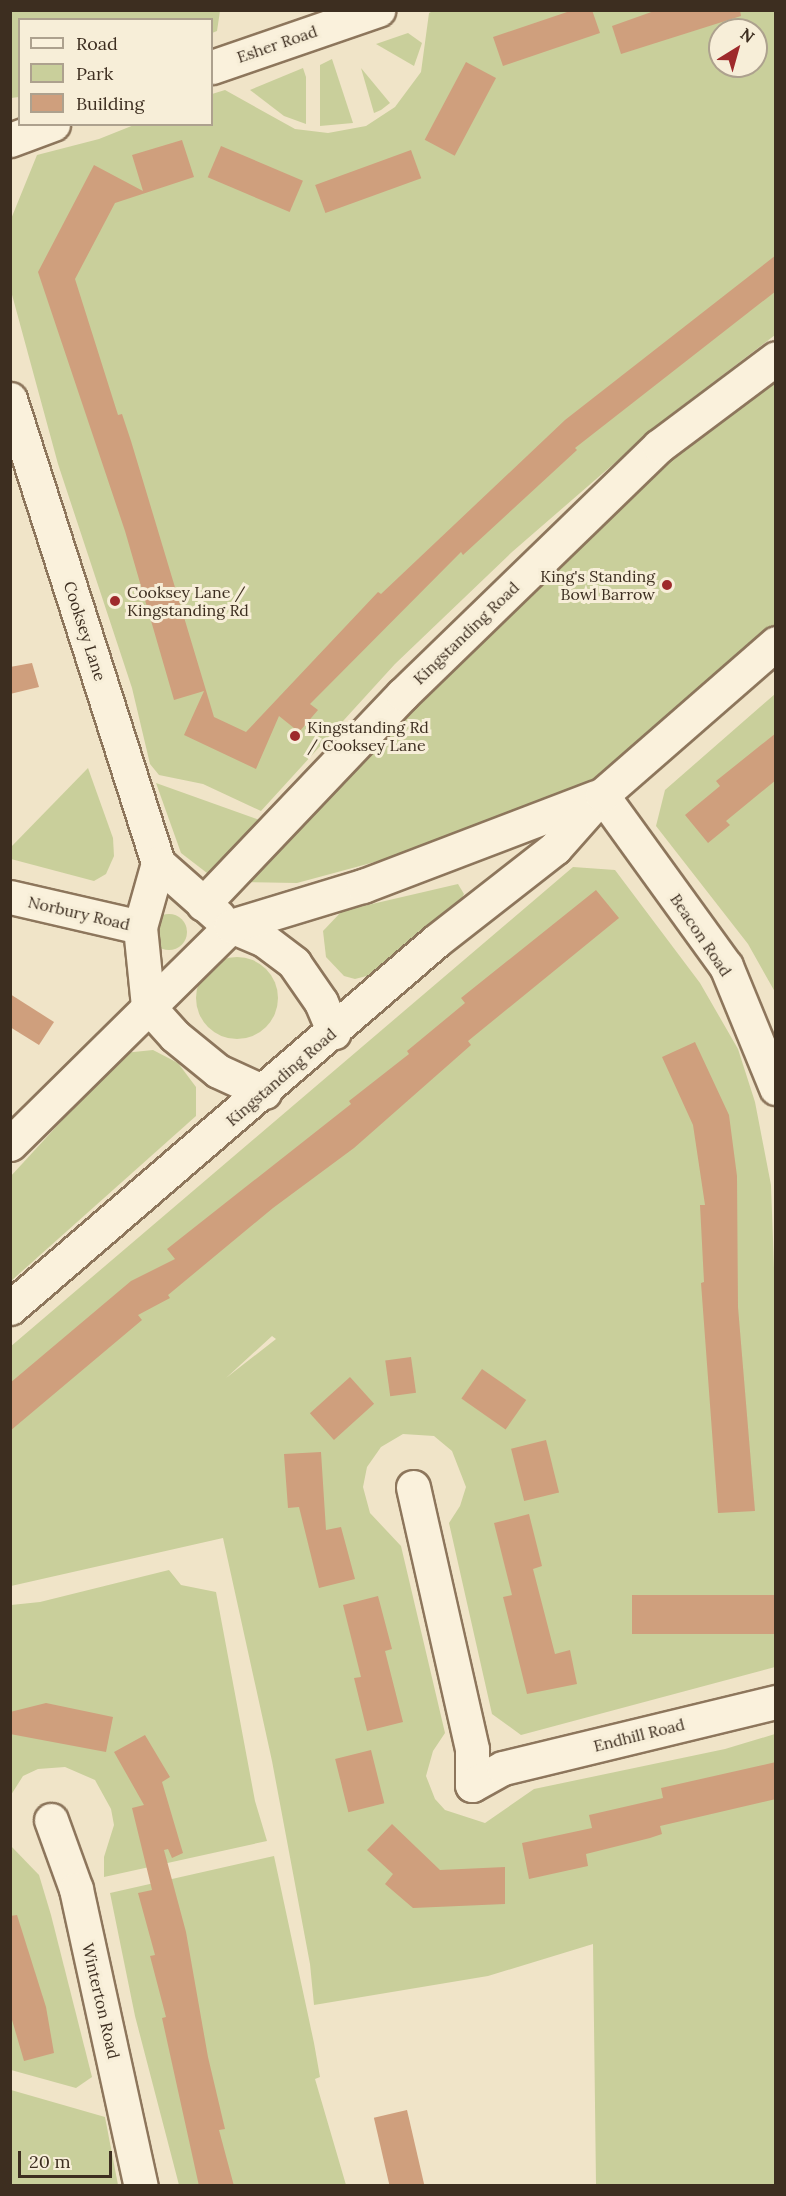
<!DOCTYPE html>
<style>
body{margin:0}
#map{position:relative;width:786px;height:2196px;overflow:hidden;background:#f0e4c8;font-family:Lora,serif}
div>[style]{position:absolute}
.green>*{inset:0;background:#c9cf9b}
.round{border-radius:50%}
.building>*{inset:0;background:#cf9f7d;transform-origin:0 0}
.roads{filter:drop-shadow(2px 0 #8d765c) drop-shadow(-2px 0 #8d765c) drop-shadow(0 2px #8d765c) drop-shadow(0 -2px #8d765c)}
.minor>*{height:33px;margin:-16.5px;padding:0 16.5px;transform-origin:16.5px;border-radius:16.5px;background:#faf1dc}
.secondary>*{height:33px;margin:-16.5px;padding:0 16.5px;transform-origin:16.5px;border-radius:16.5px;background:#faf1dc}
.dots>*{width:16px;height:16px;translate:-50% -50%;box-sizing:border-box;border:3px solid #f7eed8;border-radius:50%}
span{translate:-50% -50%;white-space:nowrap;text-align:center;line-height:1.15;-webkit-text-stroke:6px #f7eed8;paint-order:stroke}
.street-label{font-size:16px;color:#3d2e20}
.poi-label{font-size:16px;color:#3d2e20}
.right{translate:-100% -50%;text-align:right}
.left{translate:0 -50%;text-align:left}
.frame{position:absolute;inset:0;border:12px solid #3d2e20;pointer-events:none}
.legend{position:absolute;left:18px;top:18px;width:195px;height:108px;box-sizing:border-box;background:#f7eed8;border:2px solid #ada18e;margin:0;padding:8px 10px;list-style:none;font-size:18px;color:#3d2e20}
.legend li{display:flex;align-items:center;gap:12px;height:30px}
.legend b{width:30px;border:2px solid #ada18e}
.north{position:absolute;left:708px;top:18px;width:60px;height:60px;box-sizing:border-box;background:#f7eed8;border:2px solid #ada18e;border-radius:50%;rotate:37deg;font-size:16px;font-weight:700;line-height:24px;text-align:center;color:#3d2e20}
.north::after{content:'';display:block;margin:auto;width:21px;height:27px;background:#9e2a2b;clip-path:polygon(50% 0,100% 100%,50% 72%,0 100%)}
.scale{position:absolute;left:18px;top:2151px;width:94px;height:27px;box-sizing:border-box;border:3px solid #3d2e20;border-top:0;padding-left:8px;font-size:18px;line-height:21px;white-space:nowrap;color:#3d2e20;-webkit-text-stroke:4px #f7eed8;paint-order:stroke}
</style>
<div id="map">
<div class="green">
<i style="clip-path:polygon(10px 11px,11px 10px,220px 11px,217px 31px,212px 33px,212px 20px,20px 20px,19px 97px,11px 98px)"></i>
<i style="clip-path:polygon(evenodd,433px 11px,775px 11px,775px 335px,670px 415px,512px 552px,395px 664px,261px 811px,203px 784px,159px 775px,150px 764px,132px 688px,58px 464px,11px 291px,11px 219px,37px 155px,99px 139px,134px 125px,212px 124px,212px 94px,225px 90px,295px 129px,328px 133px,366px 126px,395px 107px,421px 72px,429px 13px,433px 11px,720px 30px,756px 30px,756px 66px,720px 66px,720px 30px)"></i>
<i style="clip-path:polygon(408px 33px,422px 43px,414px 66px,376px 44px)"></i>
<i style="clip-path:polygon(332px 59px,353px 123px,320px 126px,320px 65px)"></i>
<i style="clip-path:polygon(303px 68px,306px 77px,306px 124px,284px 116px,250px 90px)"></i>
<i style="clip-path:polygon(361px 68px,390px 103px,381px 110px,374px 113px)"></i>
<i style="clip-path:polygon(775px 378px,775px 624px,594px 779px,493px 830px,297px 883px,241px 882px,546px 572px,672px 460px)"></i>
<i style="clip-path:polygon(775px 694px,775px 992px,748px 944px,656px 826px,665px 790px)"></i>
<i style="clip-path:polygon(88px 768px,113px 838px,114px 856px,106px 874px,94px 881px,11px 859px,11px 847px)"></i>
<i style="clip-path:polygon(156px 783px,265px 822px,219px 876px,207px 873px,181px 853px)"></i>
<i style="clip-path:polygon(evenodd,573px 867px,615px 870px,700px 983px,738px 1049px,755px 1102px,771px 1185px,774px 1268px,775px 1667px,521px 1735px,492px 1714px,449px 1523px,460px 1506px,466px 1487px,452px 1451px,434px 1436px,403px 1434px,381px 1447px,367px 1467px,363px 1487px,370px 1513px,401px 1546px,445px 1733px,433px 1751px,426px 1776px,435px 1799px,445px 1810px,485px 1823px,534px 1789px,725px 1749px,775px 1734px,775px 2185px,596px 2185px,593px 1944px,488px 1976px,314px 2005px,310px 1964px,272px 1761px,223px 1538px,11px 1586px,10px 1347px,573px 867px,272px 1336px,276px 1339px,226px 1378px,272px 1336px)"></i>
<i style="clip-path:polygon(458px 884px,464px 894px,461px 900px,378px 973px,355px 979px,344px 976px,326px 957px,323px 931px,342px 911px)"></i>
<i class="round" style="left:151px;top:914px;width:36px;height:36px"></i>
<i class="round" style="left:196px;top:957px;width:82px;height:82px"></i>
<i style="clip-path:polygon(153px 1050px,178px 1063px,196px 1087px,196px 1116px,11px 1281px,10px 1177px,124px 1053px)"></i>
<i style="clip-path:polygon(169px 1570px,181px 1585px,216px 1592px,255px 1801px,267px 1841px,104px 1877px,104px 1857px,114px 1825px,111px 1809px,95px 1780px,65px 1767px,38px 1769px,23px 1776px,11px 1795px,11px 1605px,40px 1602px)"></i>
<i style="clip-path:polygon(10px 1845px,39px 1875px,51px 1915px,92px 2077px,76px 2088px,11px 2070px)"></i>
<i style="clip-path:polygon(274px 1856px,314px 2043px,320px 2077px,315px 2079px,346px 2185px,179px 2185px,135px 2016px,110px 1893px)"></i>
<i style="clip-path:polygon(11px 2090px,105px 2117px,118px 2185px,11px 2185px)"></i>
</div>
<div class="building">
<i style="clip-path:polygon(573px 10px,592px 10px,600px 33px,503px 66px,493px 37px)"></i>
<i style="clip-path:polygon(657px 10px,740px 10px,741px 16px,621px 54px,612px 26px)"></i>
<i style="left:466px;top:62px;width:34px;height:88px;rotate:28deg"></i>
<i style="clip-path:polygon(182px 140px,194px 177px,115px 203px,75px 279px,118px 415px,122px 414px,131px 441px,214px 717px,246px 732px,378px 592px,381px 594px,565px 420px,776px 255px,776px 291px,575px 448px,577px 450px,463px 555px,461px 552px,310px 704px,318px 710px,299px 732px,279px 716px,256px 769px,184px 735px,204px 691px,174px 700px,125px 531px,38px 272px,94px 165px,143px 191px,132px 155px)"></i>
<i style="left:221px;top:146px;width:89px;height:34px;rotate:23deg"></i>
<i style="left:411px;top:150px;width:30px;height:102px;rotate:70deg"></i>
<i style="clip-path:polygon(32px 663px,39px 687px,10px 694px,10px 667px)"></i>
<i style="clip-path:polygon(776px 733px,776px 780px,726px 821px,730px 825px,708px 843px,685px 815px,720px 786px,716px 781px)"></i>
<i style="clip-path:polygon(596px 890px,619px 918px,468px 1041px,471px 1045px,354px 1148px,273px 1208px,168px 1295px,170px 1298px,138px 1315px,142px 1320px,10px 1431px,10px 1383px,131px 1281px,175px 1259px,167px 1249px,351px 1104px,349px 1101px,409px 1054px,407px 1051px,465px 1003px,461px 998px)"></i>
<i style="clip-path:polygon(10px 994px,54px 1022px,39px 1045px,10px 1027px)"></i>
<i style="clip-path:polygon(695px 1042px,729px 1115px,737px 1176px,738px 1307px,755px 1511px,718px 1513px,701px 1283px,704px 1282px,700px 1205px,705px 1205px,693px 1125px,662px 1057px)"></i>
<i style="left:411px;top:1357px;width:36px;height:26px;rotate:82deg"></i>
<i style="left:482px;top:1369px;width:54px;height:36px;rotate:35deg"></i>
<i style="left:350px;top:1377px;width:36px;height:54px;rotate:48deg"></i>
<i style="left:546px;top:1440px;width:54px;height:36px;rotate:76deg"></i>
<i style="clip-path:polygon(321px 1452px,326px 1530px,341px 1527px,355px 1579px,319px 1588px,299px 1507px,288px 1508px,284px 1454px)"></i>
<i style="clip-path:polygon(529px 1514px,542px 1566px,533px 1569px,555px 1654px,570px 1650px,577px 1684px,527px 1694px,503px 1597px,512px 1595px,494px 1523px)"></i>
<i style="left:776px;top:1595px;width:39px;height:144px;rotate:90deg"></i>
<i style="clip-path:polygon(378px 1596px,392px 1649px,385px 1651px,403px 1722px,367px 1731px,354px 1678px,361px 1677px,343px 1605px)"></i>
<i style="clip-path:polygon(46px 1703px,113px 1717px,106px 1752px,10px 1734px,10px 1712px)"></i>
<i style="clip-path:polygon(145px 1735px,170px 1777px,162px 1782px,183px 1853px,172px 1858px,168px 1849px,164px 1850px,186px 1932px,208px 2057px,225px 2129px,219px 2130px,234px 2186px,199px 2186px,162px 2018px,166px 2017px,150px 1956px,155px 1955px,138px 1893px,152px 1890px,132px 1808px,144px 1805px,114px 1752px)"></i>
<i style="left:371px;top:1750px;width:55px;height:37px;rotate:76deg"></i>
<i style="clip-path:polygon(776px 1762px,776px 1799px,660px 1826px,662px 1834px,650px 1838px,586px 1854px,588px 1866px,529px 1879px,522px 1843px,592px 1828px,589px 1815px,663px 1798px,661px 1788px)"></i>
<i style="clip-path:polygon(392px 1824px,440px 1870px,505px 1867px,505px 1904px,413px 1908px,385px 1884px,393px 1874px,367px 1850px)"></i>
<i style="clip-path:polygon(17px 1915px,46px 2007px,54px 2053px,24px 2061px,10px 2013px,10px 1916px)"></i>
<i style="left:407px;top:2110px;width:78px;height:34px;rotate:77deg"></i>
</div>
<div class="roads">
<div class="minor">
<i style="left:212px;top:67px;width:176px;rotate:-19deg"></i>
<i style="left:10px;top:140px;width:46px;rotate:-20.4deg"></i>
<i style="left:10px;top:399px;width:487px;rotate:72.3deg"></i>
<i style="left:158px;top:863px;width:81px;rotate:41.5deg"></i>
<i style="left:602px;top:795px;width:211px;rotate:54.1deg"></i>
<i style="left:726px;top:966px;width:132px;rotate:67.7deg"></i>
<i style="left:10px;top:897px;width:133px;rotate:13deg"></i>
<i style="left:203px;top:904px;width:290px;rotate:-46.4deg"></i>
<i style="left:403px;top:694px;width:356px;rotate:-44.1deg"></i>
<i style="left:659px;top:446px;width:146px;rotate:-36.9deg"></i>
<i style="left:148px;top:1006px;width:79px;rotate:-95.8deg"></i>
<i style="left:140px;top:927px;width:66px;rotate:-74.3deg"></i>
<i style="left:413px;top:1487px;width:269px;rotate:77.3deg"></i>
<i style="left:472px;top:1749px;width:36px;rotate:90deg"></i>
<i style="left:472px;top:1785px;width:35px;rotate:-29deg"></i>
<i style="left:503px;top:1768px;width:281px;rotate:-13.6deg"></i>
<i style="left:51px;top:1820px;width:73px;rotate:70.1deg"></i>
<i style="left:76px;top:1889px;width:304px;rotate:77.7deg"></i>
</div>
<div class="secondary">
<i style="left:231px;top:926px;width:36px;rotate:23deg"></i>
<i style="left:264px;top:940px;width:38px;rotate:37deg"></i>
<i style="left:294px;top:963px;width:47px;rotate:55.3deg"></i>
<i style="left:321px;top:1002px;width:33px;rotate:67deg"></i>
<i style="left:148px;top:1006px;width:40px;rotate:48deg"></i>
<i style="left:175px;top:1036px;width:55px;rotate:39.1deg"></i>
<i style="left:218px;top:1071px;width:51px;rotate:24.5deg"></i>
<i style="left:10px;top:1144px;width:310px;rotate:-44.6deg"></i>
<i style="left:231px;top:926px;width:138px;rotate:-16.9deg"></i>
<i style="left:363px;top:886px;width:249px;rotate:-20.9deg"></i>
<i style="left:10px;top:1308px;width:562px;rotate:-40.74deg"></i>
<i style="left:436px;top:941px;width:151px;rotate:-38deg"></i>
<i style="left:555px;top:848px;width:71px;rotate:-48.4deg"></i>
<i style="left:602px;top:795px;width:231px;rotate:-41.1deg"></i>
</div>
</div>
<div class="dots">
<i style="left:667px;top:585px;background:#9e2a2b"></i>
<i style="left:115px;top:601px;background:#9e2a2b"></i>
<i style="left:295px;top:736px;background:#9e2a2b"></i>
</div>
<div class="street-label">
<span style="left:277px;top:44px;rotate:-19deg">Esher Road</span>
<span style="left:85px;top:631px;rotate:72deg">Cooksey Lane</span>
<span style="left:466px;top:633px;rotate:-44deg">Kingstanding Road</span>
<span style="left:79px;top:913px;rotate:13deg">Norbury Road</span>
<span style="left:701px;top:935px;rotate:56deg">Beacon Road</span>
<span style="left:281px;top:1077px;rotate:-41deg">Kingstanding Road</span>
<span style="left:639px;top:1735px;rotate:-14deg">Endhill Road</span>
<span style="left:101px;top:2001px;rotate:77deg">Winterton Road</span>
</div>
<div class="poi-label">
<span class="right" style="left:655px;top:585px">King's Standing<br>Bowl Barrow</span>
<span class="left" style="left:127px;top:601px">Cooksey Lane /<br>Kingstanding Rd</span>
<span class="left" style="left:307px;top:736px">Kingstanding Rd<br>/ Cooksey Lane</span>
</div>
<div class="frame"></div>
<ul class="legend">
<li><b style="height:8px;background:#faf1dc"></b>Road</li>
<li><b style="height:16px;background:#c9cf9b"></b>Park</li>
<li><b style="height:16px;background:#cf9f7d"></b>Building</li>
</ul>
<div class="north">N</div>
<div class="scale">20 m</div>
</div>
